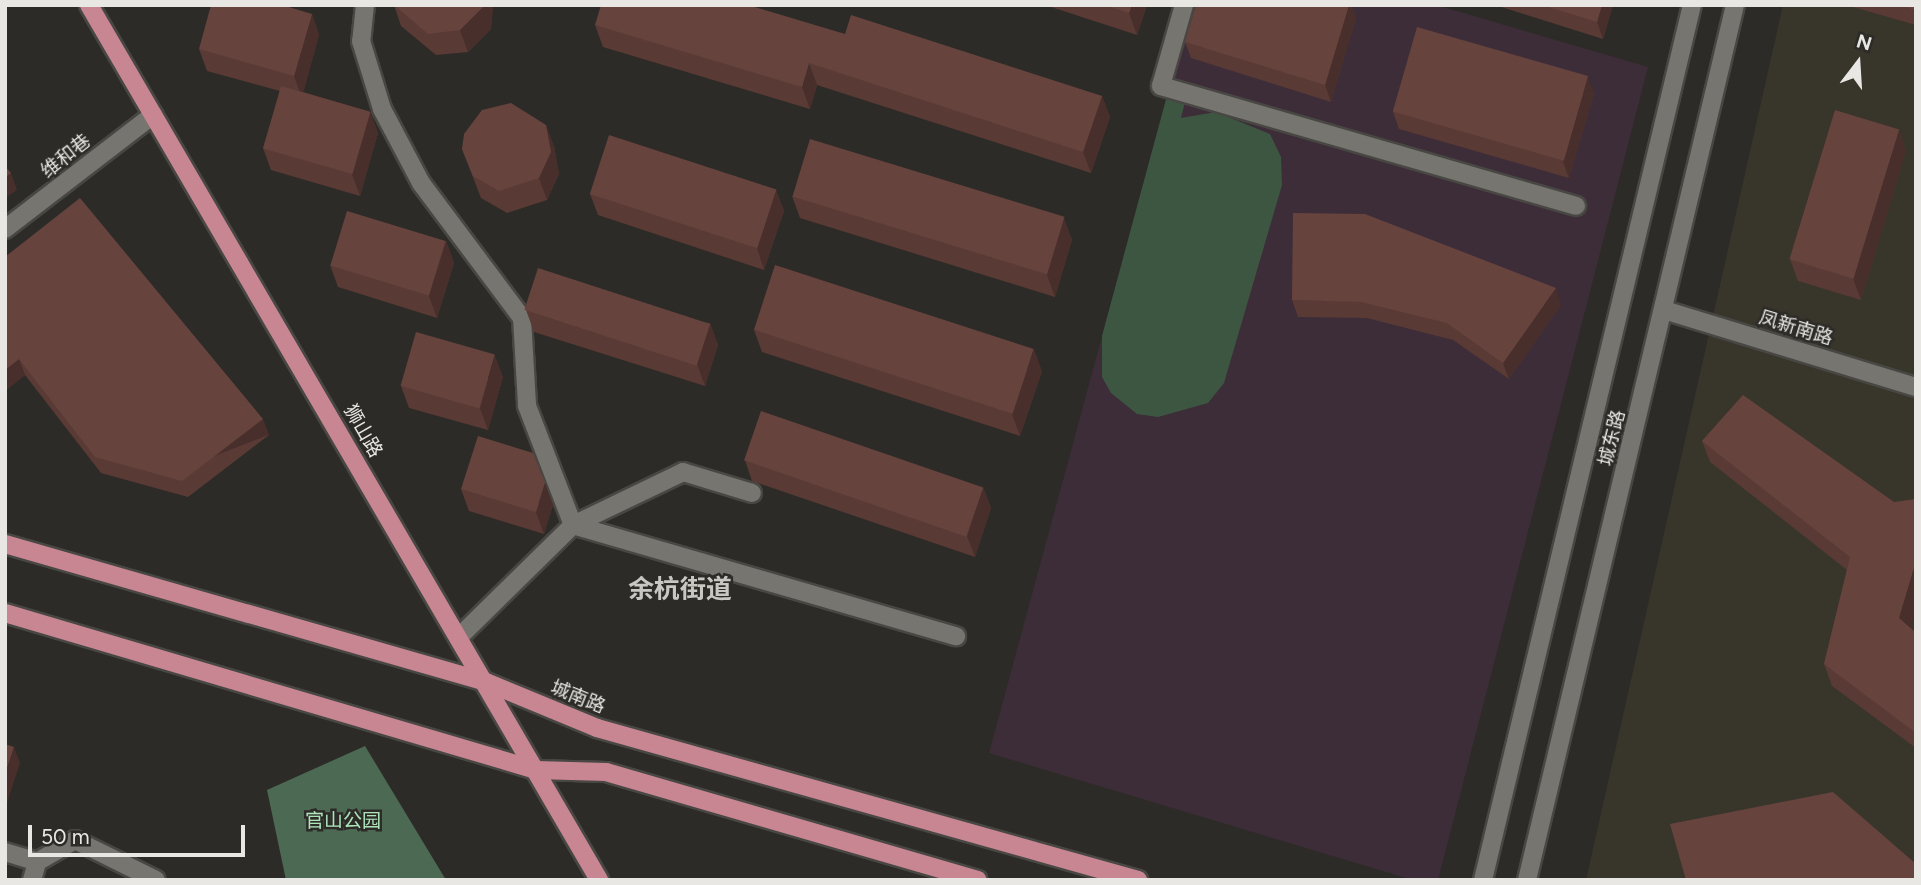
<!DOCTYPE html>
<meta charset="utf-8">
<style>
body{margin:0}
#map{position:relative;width:1921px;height:885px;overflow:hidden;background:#2d2b27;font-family:Figtree,"Noto Sans SC",sans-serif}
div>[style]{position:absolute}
.built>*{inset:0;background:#38352b}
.education>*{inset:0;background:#3d2d38}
.green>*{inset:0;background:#3d5642}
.forest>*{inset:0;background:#4c6a53}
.roads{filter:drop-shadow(2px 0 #484743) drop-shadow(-2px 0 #484743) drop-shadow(0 2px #484743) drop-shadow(0 -2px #484743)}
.minor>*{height:18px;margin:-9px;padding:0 9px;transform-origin:9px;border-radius:9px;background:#777570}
.major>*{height:18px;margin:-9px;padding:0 9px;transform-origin:9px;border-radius:9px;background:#c88592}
.wall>*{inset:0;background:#593a35}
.shaded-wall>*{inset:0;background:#482f2b;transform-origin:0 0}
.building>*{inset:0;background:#67433e;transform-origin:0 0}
span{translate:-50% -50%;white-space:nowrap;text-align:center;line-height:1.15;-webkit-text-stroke:5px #2d2b27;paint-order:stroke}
.street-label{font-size:19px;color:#e8e7e4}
.park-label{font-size:19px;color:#ade4ba}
.district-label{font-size:26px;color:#c9c7c1;font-weight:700}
.frame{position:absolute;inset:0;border:7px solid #e8e7e4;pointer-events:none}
.north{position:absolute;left:1823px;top:28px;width:70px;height:70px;-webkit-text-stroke:5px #2d2b27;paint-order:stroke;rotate:17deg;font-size:19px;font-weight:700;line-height:28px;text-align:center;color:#e8e7e4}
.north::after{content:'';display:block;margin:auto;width:24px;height:32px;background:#e8e7e4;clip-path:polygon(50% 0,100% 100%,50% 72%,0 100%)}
.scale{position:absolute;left:28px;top:825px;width:217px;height:32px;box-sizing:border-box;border:4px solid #e8e7e4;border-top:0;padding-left:9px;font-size:21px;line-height:24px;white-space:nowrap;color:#e8e7e4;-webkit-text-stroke:5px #2d2b27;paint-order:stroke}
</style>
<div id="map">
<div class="built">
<i style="clip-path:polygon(1783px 5px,1916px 5px,1916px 880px,1586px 880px)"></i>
</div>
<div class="education">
<i style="clip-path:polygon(1192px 5px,1436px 5px,1648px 67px,1438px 880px,1413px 880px,989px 753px)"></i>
</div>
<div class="green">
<i style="clip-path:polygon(1168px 92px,1186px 98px,1181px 118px,1216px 112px,1270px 134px,1281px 157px,1282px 185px,1224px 383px,1208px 403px,1158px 417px,1137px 414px,1111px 393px,1102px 377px,1102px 336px)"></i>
</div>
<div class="forest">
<i style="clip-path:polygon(365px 746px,446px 880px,286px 880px,267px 790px)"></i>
</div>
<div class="roads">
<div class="minor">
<i style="left:365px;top:5px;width:36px;rotate:96deg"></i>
<i style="left:361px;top:41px;width:71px;rotate:72.8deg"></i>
<i style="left:382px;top:109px;width:84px;rotate:62.2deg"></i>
<i style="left:421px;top:183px;width:169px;rotate:53.2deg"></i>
<i style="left:522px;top:318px;width:88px;rotate:86.7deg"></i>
<i style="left:527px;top:406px;width:128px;rotate:68.9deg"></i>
<i style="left:573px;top:525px;width:399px;rotate:16.2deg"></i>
<i style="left:1184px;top:5px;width:84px;rotate:105.9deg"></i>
<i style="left:1161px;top:86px;width:432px;rotate:16.1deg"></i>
<i style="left:5px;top:229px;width:187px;rotate:-37.6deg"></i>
<i style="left:1664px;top:310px;width:264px;rotate:17deg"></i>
<i style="left:459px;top:637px;width:160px;rotate:-44.5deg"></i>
<i style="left:573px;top:525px;width:122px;rotate:-25.7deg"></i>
<i style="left:683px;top:472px;width:72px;rotate:16.9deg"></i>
<i style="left:5px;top:852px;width:34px;rotate:17deg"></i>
<i style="left:32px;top:880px;width:19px;rotate:-74deg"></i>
<i style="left:37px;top:862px;width:44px;rotate:-30.1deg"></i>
<i style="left:75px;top:840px;width:90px;rotate:26.3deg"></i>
<i style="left:1483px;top:880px;width:900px;rotate:-76.57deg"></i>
<i style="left:1527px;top:880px;width:899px;rotate:-76.63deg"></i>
</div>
<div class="major">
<i style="left:89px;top:5px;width:1013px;rotate:59.76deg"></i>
<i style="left:5px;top:544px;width:500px;rotate:16.01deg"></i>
<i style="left:486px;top:682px;width:120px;rotate:22.5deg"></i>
<i style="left:597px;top:728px;width:562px;rotate:15.69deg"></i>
<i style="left:5px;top:613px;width:554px;rotate:16.47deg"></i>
<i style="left:536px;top:770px;width:70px;rotate:1.6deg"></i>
<i style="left:606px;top:772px;width:387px;rotate:16.2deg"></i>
</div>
</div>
<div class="wall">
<i style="clip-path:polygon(394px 5px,493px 5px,491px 29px,468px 52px,436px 55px,401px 26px)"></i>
<i style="clip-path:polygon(1045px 5px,1147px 5px,1137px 35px)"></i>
<i style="clip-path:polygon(1349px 5px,1352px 5px,1356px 18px,1331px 102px,1191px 58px,1185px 42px)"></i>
<i style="clip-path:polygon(1495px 5px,1613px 5px,1603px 39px)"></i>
<i style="clip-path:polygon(1853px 5px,1916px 5px,1916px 25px,1853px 7px)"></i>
<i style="clip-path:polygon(312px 14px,319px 35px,303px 92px,370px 112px,378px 133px,360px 196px,271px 170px,263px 148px,280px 91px,207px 71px,199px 49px)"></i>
<i style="clip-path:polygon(595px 25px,845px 34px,1102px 96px,1110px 117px,1091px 173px,817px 85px,810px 109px,603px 47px)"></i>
<i style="clip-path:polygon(1594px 93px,1569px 178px,1399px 129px,1393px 112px)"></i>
<i style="clip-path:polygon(1899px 130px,1906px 151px,1861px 300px,1798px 281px,1790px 259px)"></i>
<i style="clip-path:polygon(554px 146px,559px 174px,547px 200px,507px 213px,481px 198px,462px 149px)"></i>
<i style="clip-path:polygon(776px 190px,784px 211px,764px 270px,598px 215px,590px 194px)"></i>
<i style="clip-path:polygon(792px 196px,1064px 219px,1072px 240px,1055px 297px,800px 218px)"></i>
<i style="clip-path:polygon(446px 241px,454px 263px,437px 318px,338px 287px,330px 265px)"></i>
<i style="clip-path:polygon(5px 257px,269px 435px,188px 497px,101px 473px,25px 375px,5px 391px)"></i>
<i style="clip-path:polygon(1292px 300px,1561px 305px,1509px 379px,1453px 340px,1367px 318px,1298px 317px)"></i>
<i style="clip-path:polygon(526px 310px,710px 323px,718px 345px,705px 386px,534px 332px)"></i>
<i style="clip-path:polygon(754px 330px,1042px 371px,1020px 436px,762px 352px)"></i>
<i style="clip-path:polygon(503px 377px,488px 430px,409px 408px,401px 386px)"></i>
<i style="clip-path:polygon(1743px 395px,1911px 628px,1916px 633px,1916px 748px,1832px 686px,1824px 664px,1847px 570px,1710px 462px,1702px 441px)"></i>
<i style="clip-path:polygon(745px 460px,983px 487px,991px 508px,975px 557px,752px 481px)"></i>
<i style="clip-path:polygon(461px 489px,553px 505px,544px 534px,469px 511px)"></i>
</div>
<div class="shaded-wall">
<i style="clip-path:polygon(483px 5px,493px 5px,491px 29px,468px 52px,460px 30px)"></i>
<i style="clip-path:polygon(1132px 5px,1147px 5px,1137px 35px,1129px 13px)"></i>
<i style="clip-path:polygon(1349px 5px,1352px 5px,1356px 18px,1331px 102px,1325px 85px)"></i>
<i style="clip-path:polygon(1602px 5px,1613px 5px,1603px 39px,1597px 22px)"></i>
<i style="clip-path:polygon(312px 14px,319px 35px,302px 98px,294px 76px)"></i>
<i style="clip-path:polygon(809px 63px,817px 85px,810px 109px,802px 87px)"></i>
<i style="clip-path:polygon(1588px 77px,1594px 93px,1569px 178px,1563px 162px)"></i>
<i style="clip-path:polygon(1102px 96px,1110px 117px,1091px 173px,1083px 152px)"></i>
<i style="clip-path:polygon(370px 112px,378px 133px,360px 196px,352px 174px)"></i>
<i style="clip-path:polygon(546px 125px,554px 146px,559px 174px,547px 200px,539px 178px)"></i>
<i style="clip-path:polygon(1899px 130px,1906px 151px,1861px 300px,1853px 278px)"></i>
<i style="clip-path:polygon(11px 173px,17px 190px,5px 198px,5px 178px)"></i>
<i style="clip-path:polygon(776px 190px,784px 211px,764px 270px,757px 248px)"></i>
<i style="clip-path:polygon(1064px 219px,1072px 240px,1055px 297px,1047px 275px)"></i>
<i style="clip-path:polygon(446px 241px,454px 263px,437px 318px,429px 296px)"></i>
<i style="clip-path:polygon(1556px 288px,1561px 305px,1509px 379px,1503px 363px)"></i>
<i style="clip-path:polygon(710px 323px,718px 345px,705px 386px,697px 364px)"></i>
<i style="clip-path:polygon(1034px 349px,1042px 371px,1020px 436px,1012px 414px)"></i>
<i style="clip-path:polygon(495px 355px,503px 377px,488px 430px,480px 408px)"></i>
<i style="clip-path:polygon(19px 359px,25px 375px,5px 391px,5px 370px)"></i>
<i style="left:263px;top:419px;width:17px;height:102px;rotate:69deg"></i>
<i style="clip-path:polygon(545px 483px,553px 505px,544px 534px,536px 512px)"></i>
<i style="clip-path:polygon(983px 487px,991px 508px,975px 557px,967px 536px)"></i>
<i style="clip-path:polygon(1916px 561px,1916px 610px,1907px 640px,1899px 618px)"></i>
<i style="clip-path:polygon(14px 747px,20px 763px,5px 809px,5px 774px)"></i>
</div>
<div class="building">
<i style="clip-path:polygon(211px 5px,282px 5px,312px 14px,294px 76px,199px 49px)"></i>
<i style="clip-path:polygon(394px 5px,483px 5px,483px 7px,460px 30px,428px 34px)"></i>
<i style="clip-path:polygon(601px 5px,748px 5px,845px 34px,851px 15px,1102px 96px,1083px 152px,809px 63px,802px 87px,595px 25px)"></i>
<i style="clip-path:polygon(1104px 5px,1132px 5px,1129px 13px)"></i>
<i style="clip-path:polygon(1196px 5px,1349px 5px,1325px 85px,1185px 42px)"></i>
<i style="clip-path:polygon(1542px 5px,1602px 5px,1597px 22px)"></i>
<i style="clip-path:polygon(1898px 5px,1916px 5px,1916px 10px)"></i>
<i style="left:1417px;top:27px;width:178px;height:88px;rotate:16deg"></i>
<i style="left:281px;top:86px;width:93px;height:65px;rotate:16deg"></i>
<i style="clip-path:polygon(511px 103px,546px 125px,551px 152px,539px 178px,499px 191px,473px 176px,462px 149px,464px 134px,482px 110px)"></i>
<i style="left:1835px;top:110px;width:67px;height:156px;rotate:17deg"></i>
<i style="left:609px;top:135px;width:176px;height:62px;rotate:18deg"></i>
<i style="left:810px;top:139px;width:266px;height:60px;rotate:17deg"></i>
<i style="clip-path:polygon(5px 166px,11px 173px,5px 178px)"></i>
<i style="clip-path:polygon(80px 198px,263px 419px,182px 481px,95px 457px,19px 359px,5px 370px,5px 257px)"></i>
<i style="left:347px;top:211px;width:103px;height:57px;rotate:17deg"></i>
<i style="clip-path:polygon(1293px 213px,1365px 214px,1556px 288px,1503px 363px,1447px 323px,1361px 302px,1292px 300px)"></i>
<i style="left:775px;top:265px;width:272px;height:68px;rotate:18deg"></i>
<i style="left:538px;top:268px;width:181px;height:44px;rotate:18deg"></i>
<i style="left:416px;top:332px;width:82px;height:56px;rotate:16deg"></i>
<i style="clip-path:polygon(1743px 395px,1894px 502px,1916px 499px,1916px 561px,1899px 618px,1916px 633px,1916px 733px,1824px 664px,1850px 557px,1702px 441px)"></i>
<i style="left:761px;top:411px;width:235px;height:52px;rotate:19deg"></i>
<i style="clip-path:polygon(478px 436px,533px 453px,545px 483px,536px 512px,461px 489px)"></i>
<i style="clip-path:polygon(5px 744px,14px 747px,5px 774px)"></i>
<i style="clip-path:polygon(1833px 792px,1916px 864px,1916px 880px,1686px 880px,1670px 824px)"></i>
</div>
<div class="street-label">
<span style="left:66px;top:156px;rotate:-38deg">维和巷</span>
<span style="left:1796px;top:328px;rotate:17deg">凤新南路</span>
<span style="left:363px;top:431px;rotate:60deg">狮山路</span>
<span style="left:1612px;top:438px;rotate:-76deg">城东路</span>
<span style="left:578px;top:697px;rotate:22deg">城南路</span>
</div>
<div class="park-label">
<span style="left:343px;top:821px">官山公园</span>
</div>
<div class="district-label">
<span style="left:680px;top:590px">余杭街道</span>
</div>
<div class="frame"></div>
<div class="north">N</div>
<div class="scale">50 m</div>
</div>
